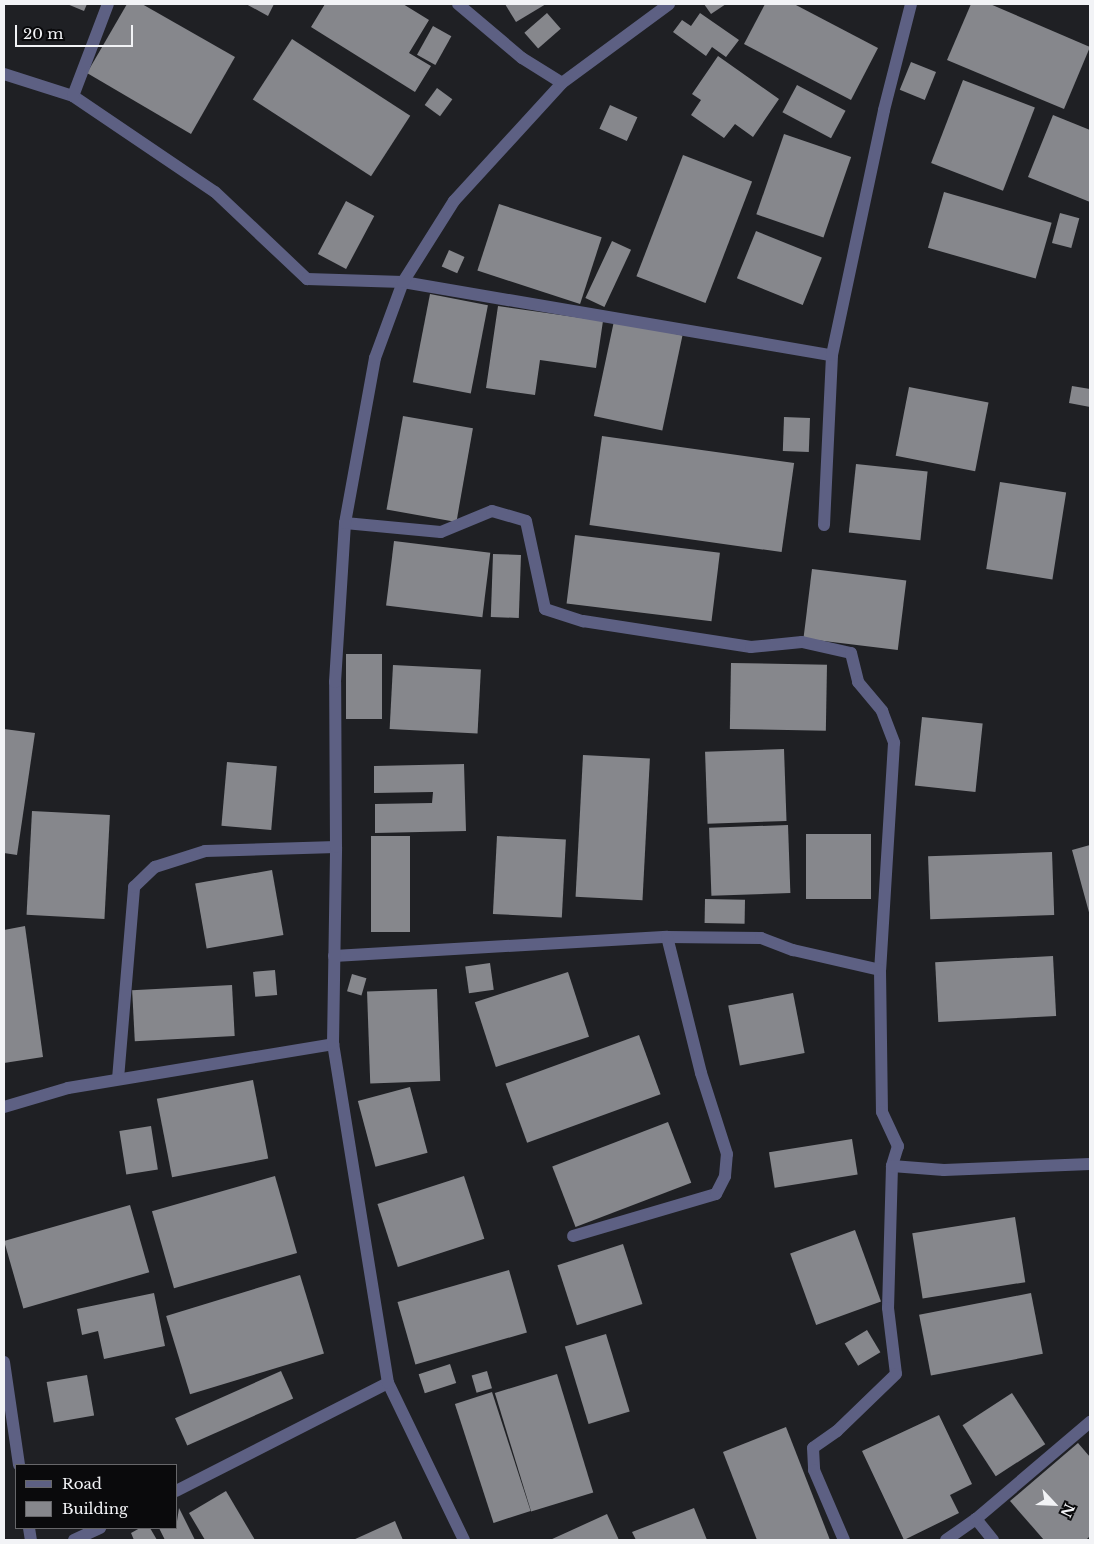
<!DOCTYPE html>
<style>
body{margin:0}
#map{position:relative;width:1094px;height:1544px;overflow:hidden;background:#1f2024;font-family:"Libre Baskerville",serif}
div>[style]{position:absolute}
.building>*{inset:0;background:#86878c;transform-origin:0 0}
.street>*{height:12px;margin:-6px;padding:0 6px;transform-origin:6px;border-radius:6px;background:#5d6083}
span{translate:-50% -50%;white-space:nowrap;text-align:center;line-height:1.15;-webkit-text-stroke:4px #0a0a0c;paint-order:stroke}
.frame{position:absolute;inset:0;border:5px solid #f2f3f6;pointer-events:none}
.legend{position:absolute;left:15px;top:1464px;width:162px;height:65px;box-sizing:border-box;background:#0a0a0c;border:1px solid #67676a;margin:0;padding:6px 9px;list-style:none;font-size:15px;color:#f2f3f6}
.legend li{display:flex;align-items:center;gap:10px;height:25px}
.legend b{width:25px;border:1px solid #67676a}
.north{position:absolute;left:1029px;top:1479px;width:50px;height:50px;-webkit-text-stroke:4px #0a0a0c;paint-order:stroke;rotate:115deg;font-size:14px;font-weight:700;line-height:20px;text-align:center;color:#f2f3f6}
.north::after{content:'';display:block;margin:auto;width:18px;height:22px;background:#f2f3f6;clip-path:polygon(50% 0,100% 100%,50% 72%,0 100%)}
.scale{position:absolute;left:15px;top:25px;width:118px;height:22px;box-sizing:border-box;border:2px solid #f2f3f6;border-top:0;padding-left:6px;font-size:15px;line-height:18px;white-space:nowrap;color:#f2f3f6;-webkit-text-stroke:4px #0a0a0c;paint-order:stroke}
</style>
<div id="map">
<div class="building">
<i style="clip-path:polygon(67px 4px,87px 4px,84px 11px)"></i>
<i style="clip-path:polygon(127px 4px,142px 4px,235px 57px,191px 134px,87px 73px)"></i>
<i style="clip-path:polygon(246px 4px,274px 4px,268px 16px)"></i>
<i style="clip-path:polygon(325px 4px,403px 4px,429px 20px,409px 53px,431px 66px,415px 92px,311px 27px)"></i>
<i style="clip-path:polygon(505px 4px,546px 4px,516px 22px)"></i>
<i style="clip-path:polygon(704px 4px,726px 4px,711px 14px)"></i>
<i style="clip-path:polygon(765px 4px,794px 4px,878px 48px,851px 100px,744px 44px)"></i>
<i style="clip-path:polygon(971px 4px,990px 4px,1090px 47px,1064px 109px,947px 60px)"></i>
<i style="left:547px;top:13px;width:21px;height:30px;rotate:49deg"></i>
<i style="clip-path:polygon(700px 13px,739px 40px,726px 57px,712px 47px,706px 56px,673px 32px,682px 20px,691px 26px)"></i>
<i style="left:433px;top:26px;width:21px;height:33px;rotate:29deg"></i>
<i style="left:292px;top:39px;width:141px;height:72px;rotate:33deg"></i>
<i style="clip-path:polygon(718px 56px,779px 99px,753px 137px,735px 124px,724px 138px,691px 115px,701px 100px,692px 94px)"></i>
<i style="left:911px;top:62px;width:27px;height:30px;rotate:22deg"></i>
<i style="left:963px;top:80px;width:77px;height:89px;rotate:21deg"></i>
<i style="left:797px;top:85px;width:55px;height:31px;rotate:28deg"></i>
<i style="left:437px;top:88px;width:19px;height:21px;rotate:36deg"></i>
<i style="left:610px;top:105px;width:30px;height:26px;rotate:24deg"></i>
<i style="clip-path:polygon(1053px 115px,1090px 130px,1090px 202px,1028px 177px)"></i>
<i style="left:784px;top:134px;width:71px;height:85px;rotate:19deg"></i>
<i style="left:683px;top:155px;width:74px;height:130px;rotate:21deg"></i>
<i style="left:944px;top:192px;width:112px;height:58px;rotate:16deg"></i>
<i style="left:346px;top:201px;width:32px;height:60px;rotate:28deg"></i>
<i style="left:499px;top:204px;width:108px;height:70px;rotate:18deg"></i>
<i style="left:1060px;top:213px;width:20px;height:31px;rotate:15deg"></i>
<i style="left:756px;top:231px;width:71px;height:51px;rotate:22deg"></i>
<i style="left:612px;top:241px;width:21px;height:63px;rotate:25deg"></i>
<i style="left:449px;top:250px;width:17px;height:18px;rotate:24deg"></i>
<i style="left:430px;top:294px;width:59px;height:90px;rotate:11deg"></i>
<i style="clip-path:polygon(498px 306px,603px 321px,596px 368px,540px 360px,535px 395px,486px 388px)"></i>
<i style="left:614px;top:321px;width:70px;height:97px;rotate:12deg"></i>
<i style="clip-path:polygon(1072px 386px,1090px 389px,1090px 407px,1069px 403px)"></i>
<i style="left:909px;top:387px;width:81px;height:70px;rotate:11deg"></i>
<i style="left:403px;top:416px;width:71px;height:95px;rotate:10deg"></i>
<i style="left:784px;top:417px;width:26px;height:34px;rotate:2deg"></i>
<i style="left:602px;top:436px;width:194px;height:90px;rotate:8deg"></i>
<i style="left:856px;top:464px;width:72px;height:69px;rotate:6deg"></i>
<i style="left:1000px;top:482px;width:67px;height:88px;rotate:9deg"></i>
<i style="left:575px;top:535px;width:146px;height:69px;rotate:7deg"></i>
<i style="left:394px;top:541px;width:97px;height:65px;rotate:7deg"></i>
<i style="left:493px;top:554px;width:28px;height:63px;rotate:2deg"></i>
<i style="left:812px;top:569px;width:95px;height:70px;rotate:7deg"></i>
<i style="left:346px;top:654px;width:36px;height:65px"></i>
<i style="left:731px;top:663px;width:96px;height:66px;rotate:1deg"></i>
<i style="left:393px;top:665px;width:88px;height:64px;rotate:3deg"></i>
<i style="left:922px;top:717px;width:61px;height:69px;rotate:6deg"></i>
<i style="clip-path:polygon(4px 729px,35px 733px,17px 855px,4px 853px)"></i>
<i style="left:784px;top:749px;width:72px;height:79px;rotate:88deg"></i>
<i style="left:583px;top:755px;width:67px;height:142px;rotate:3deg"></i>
<i style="left:227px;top:762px;width:50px;height:64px;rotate:5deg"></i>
<i style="clip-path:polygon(464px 764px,466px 831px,375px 833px,375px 804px,432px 803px,433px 792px,374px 793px,374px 766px)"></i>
<i style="left:32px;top:811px;width:78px;height:104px;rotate:3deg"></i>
<i style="left:788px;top:825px;width:68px;height:79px;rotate:88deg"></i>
<i style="left:871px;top:834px;width:65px;height:65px;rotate:90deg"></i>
<i style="left:371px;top:836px;width:39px;height:96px"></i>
<i style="left:497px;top:836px;width:69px;height:78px;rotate:3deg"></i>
<i style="clip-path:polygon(1090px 845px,1090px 916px,1072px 850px)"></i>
<i style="left:1052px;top:852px;width:63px;height:124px;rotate:88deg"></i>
<i style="left:272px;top:870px;width:66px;height:78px;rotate:80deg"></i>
<i style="left:705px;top:899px;width:40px;height:24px;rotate:1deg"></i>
<i style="clip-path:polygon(25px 926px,43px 1057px,4px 1063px,4px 930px)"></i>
<i style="left:1053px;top:956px;width:60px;height:118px;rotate:87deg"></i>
<i style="left:490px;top:963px;width:27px;height:25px;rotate:82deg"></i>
<i style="left:275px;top:970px;width:25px;height:22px;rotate:85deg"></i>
<i style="left:568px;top:972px;width:68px;height:98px;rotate:72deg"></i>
<i style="left:352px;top:974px;width:15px;height:18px;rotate:16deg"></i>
<i style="left:232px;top:985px;width:51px;height:100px;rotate:87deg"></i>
<i style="left:437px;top:989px;width:92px;height:70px;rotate:88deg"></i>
<i style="left:793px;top:993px;width:61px;height:66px;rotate:79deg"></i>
<i style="left:639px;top:1035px;width:63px;height:142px;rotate:70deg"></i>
<i style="left:253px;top:1080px;width:80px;height:98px;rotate:79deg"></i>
<i style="left:410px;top:1087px;width:68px;height:54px;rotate:75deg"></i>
<i style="left:668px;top:1122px;width:65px;height:124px;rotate:69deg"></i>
<i style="left:151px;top:1126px;width:44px;height:32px;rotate:81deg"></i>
<i style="left:852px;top:1139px;width:36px;height:84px;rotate:81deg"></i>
<i style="left:275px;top:1176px;width:80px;height:128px;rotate:74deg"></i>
<i style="left:464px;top:1176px;width:66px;height:91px;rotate:72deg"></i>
<i style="left:130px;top:1205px;width:70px;height:131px;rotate:74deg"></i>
<i style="left:1015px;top:1217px;width:66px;height:104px;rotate:81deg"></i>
<i style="left:855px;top:1230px;width:76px;height:69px;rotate:70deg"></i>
<i style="left:623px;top:1244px;width:63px;height:69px;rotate:72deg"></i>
<i style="left:509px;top:1270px;width:65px;height:116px;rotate:74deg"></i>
<i style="left:300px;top:1275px;width:82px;height:140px;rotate:73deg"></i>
<i style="clip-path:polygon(154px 1293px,165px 1346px,104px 1359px,98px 1331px,82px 1335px,77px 1309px)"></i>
<i style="left:1031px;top:1293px;width:62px;height:114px;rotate:79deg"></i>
<i style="left:867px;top:1330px;width:26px;height:26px;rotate:59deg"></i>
<i style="left:606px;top:1334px;width:81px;height:43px;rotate:73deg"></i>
<i style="left:450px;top:1364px;width:20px;height:33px;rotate:72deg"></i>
<i style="left:281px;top:1371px;width:30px;height:116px;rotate:66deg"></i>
<i style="left:487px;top:1371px;width:18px;height:16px;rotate:74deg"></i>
<i style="left:557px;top:1374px;width:124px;height:65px;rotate:73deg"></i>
<i style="left:87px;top:1375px;width:41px;height:41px;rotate:80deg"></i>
<i style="left:492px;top:1392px;width:125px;height:39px;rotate:72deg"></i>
<i style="left:1012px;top:1393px;width:61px;height:59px;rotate:57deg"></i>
<i style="clip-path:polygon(939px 1415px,972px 1484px,950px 1495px,959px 1513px,904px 1540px,862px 1451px)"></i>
<i style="clip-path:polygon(786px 1427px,830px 1540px,757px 1540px,723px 1452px)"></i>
<i style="clip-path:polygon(1078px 1443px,1090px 1457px,1090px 1536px,1086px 1540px,1044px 1540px,1010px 1501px)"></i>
<i style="clip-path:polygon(226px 1491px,255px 1540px,205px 1540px,189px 1513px)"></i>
<i style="clip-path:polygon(179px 1508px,195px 1540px,165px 1540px,159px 1528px,176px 1528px)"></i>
<i style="clip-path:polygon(694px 1508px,707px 1540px,636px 1540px,632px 1532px)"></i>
<i style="clip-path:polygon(607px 1514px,619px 1540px,550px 1540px)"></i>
<i style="clip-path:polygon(395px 1521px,403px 1540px,353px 1540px)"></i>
<i style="clip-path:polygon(140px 1528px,150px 1528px,157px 1540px,134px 1540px,131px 1533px)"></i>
</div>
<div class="street">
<i style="left:458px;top:4px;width:84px;rotate:40.2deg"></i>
<i style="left:522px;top:58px;width:47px;rotate:32deg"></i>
<i style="left:4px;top:74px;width:72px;rotate:17.7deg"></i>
<i style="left:73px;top:96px;width:171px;rotate:34.1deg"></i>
<i style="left:215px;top:192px;width:127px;rotate:43.4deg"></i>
<i style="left:307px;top:279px;width:96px;rotate:1.8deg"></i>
<i style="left:403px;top:282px;width:435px;rotate:9.7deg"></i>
<i style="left:73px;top:96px;width:98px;rotate:-69.2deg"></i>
<i style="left:345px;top:523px;width:96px;rotate:5.4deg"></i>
<i style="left:441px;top:532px;width:55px;rotate:-22.4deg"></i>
<i style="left:492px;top:511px;width:35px;rotate:16deg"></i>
<i style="left:526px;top:521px;width:90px;rotate:77.8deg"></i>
<i style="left:545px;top:609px;width:40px;rotate:18deg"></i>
<i style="left:583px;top:621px;width:170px;rotate:8.8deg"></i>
<i style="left:751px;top:647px;width:51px;rotate:-5.6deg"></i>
<i style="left:802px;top:642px;width:50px;rotate:12.7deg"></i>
<i style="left:851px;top:653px;width:30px;rotate:76deg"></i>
<i style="left:858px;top:682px;width:38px;rotate:50deg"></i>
<i style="left:882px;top:711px;width:34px;rotate:69deg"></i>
<i style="left:894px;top:743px;width:227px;rotate:93.5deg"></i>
<i style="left:880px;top:970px;width:142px;rotate:89.2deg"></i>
<i style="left:882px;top:1112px;width:38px;rotate:65deg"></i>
<i style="left:898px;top:1146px;width:21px;rotate:107deg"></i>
<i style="left:892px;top:1166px;width:142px;rotate:91.6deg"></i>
<i style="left:888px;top:1308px;width:66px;rotate:83.1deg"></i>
<i style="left:896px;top:1374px;width:82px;rotate:136deg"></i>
<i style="left:837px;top:1431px;width:29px;rotate:145deg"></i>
<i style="left:813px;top:1448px;width:22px;rotate:87deg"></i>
<i style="left:814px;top:1470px;width:76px;rotate:66.8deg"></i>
<i style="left:824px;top:525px;width:170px;rotate:-87.3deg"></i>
<i style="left:832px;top:355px;width:250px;rotate:-78deg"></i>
<i style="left:884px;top:110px;width:109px;rotate:-75.7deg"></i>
<i style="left:334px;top:956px;width:334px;rotate:-3.3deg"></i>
<i style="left:667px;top:937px;width:94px;rotate:0.6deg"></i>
<i style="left:761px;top:938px;width:34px;rotate:21deg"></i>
<i style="left:793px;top:950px;width:89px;rotate:12.9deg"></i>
<i style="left:118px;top:1079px;width:193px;rotate:-85.2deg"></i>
<i style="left:134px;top:887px;width:29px;rotate:-44deg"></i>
<i style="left:155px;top:867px;width:52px;rotate:-17.7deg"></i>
<i style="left:205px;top:851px;width:131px;rotate:-1.7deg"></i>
<i style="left:4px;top:1107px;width:67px;rotate:-16.5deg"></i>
<i style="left:68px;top:1088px;width:269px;rotate:-9.4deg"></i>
<i style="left:892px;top:1166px;width:52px;rotate:4.4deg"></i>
<i style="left:944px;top:1170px;width:146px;rotate:-2.4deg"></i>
<i style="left:573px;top:1236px;width:149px;rotate:-16.4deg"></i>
<i style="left:716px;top:1194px;width:20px;rotate:-63deg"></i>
<i style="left:725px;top:1176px;width:22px;rotate:-85deg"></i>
<i style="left:727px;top:1154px;width:85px;rotate:-107.8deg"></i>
<i style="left:701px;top:1073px;width:140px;rotate:-104deg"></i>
<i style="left:4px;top:1362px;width:104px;rotate:81.7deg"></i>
<i style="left:176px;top:1491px;width:238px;rotate:-27deg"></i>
<i style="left:976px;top:1519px;width:27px;rotate:51deg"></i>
<i style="left:29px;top:1528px;width:12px;rotate:81deg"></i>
<i style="left:74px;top:1540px;width:29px;rotate:-25deg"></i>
<i style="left:464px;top:1540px;width:174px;rotate:-115.8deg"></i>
<i style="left:388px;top:1383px;width:343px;rotate:-99.2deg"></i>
<i style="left:333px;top:1044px;width:197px;rotate:-89.1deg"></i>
<i style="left:336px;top:847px;width:165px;rotate:-90.3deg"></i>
<i style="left:335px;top:682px;width:159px;rotate:-86.4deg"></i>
<i style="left:345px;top:523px;width:168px;rotate:-79.7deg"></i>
<i style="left:375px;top:358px;width:81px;rotate:-69.8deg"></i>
<i style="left:403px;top:282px;width:96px;rotate:-57.8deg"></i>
<i style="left:454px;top:201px;width:160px;rotate:-47.5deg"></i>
<i style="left:562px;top:83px;width:133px;rotate:-36.4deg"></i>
<i style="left:946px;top:1540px;width:37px;rotate:-35deg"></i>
<i style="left:976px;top:1519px;width:150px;rotate:-40.4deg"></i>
</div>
<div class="frame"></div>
<ul class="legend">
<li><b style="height:6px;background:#5d6083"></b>Road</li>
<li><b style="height:14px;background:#86878c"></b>Building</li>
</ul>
<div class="north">N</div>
<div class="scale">20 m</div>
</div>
